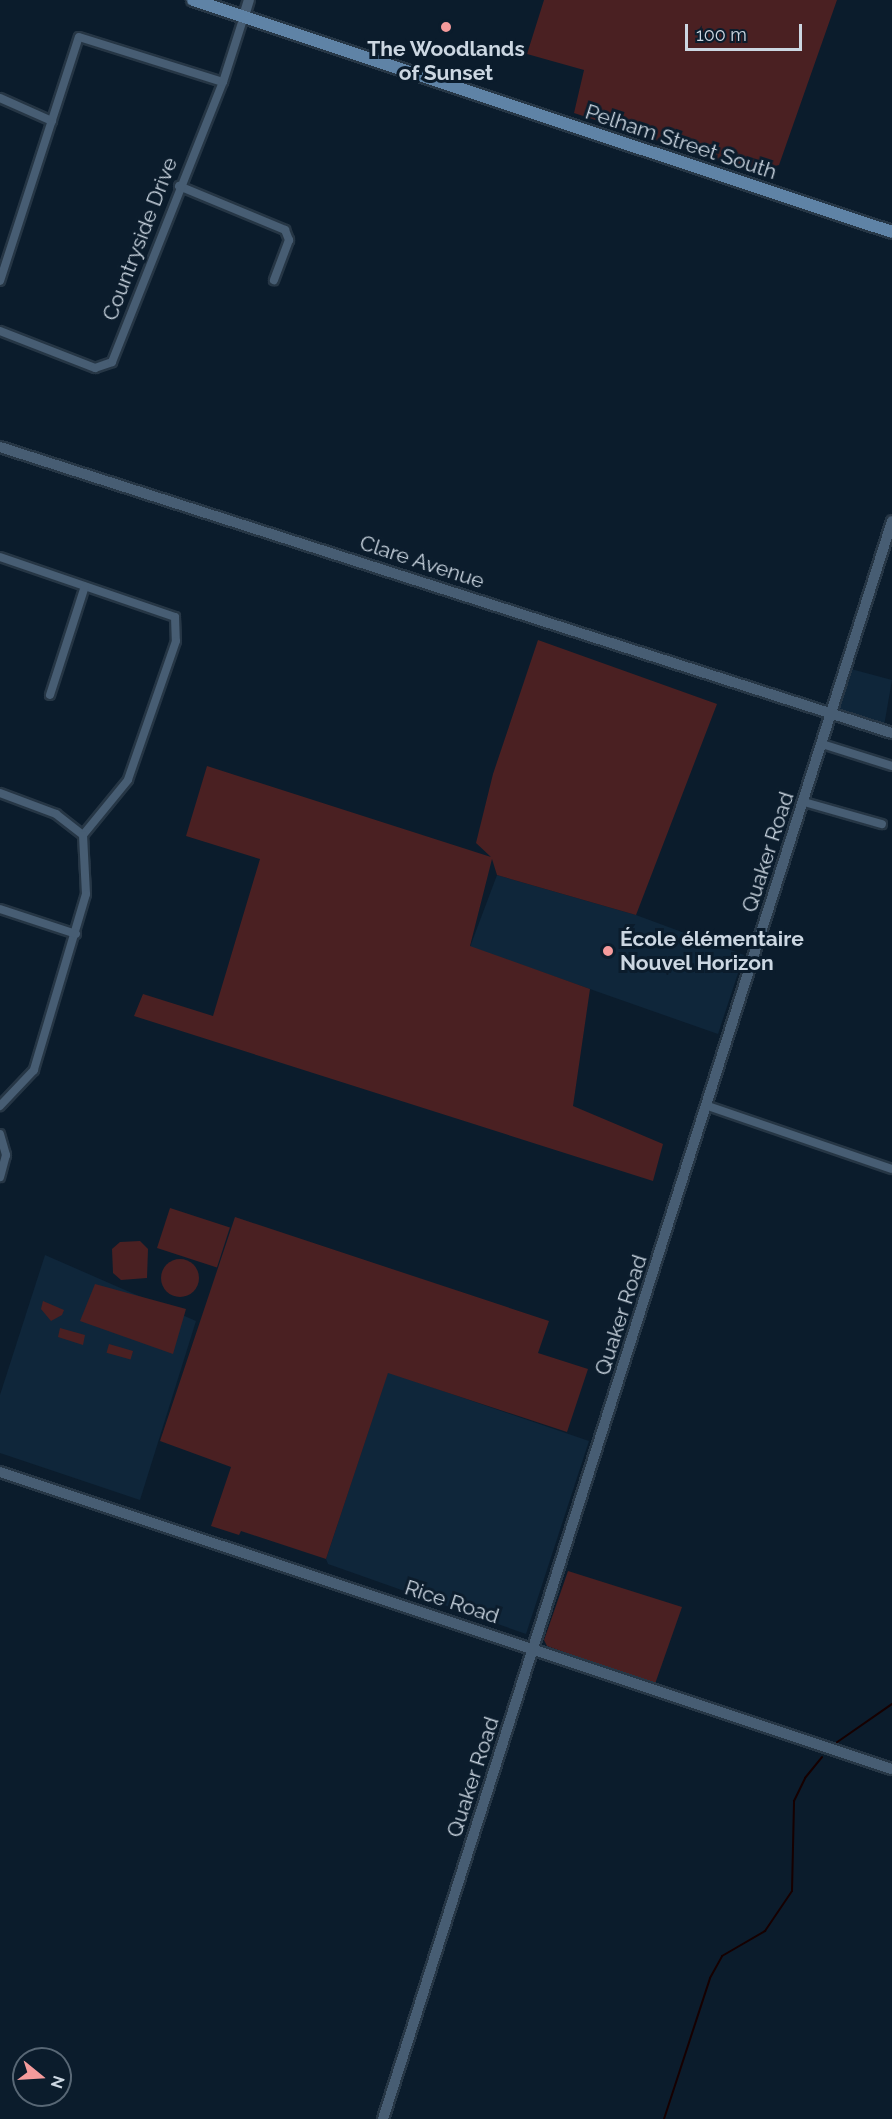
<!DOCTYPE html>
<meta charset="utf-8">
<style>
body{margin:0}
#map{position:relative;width:892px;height:2119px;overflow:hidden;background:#0b1c2c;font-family:Raleway,sans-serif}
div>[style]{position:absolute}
.built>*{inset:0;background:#0f263a}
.green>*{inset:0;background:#4a2022;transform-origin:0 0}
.round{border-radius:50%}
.stream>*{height:2px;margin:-1px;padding:0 1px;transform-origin:1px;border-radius:1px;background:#160001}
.roads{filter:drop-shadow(2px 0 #263645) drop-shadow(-2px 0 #263645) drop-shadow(0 2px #263645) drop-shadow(0 -2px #263645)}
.minor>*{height:8px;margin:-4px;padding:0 4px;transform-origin:4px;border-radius:4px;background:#475d73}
.tertiary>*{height:10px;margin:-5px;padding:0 5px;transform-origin:5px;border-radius:5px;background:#475d73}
.secondary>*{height:12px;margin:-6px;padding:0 6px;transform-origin:6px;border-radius:6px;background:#5f83a6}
.dots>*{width:16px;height:16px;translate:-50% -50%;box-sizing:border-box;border:3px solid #0b1c2c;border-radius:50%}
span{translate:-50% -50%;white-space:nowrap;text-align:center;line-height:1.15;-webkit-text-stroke:6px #0b1c2c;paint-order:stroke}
.poi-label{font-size:21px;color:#ccd7e2;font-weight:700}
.left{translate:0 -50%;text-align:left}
.street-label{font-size:21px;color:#ccd7e2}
.north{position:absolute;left:12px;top:2047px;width:60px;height:60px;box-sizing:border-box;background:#0b1c2c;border:2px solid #586775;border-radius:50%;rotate:108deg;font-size:16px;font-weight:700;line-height:24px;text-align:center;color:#ccd7e2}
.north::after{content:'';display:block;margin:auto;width:21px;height:27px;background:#f59b9c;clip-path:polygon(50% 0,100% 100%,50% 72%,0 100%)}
.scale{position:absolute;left:685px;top:24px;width:117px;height:27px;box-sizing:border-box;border:3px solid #ccd7e2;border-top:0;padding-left:8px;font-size:18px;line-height:21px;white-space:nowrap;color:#ccd7e2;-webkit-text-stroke:4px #0b1c2c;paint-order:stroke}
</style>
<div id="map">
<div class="built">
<i style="clip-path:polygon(851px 669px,892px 680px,884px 726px,838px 712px)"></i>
<i style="clip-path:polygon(497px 875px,636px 915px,744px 955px,718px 1034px,470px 947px)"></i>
<i style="clip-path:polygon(45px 1255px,196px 1321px,140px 1500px,0 1453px,0 1395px)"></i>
<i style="clip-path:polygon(388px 1372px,589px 1441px,526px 1634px,328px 1564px,326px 1559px)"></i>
</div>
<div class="green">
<i style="clip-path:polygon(544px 0,837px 0,779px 165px,752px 172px,574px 113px,584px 70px,527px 54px)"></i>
<i style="clip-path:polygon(538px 640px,717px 704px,636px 915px,497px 875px,492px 859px,470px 946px,590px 989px,573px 1106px,663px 1144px,653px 1181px,134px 1016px,143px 994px,213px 1016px,260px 859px,186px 836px,207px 766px,491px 857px,476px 843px,493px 774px)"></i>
<i style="left:170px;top:1208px;width:63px;height:42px;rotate:18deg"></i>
<i style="clip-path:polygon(235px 1217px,549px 1321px,538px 1353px,588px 1369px,567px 1432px,388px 1373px,326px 1559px,241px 1531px,239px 1535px,211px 1526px,231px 1467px,160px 1441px)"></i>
<i style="clip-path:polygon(140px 1241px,148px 1249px,147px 1278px,121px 1280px,113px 1273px,112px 1249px,120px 1242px)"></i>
<i class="round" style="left:161px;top:1259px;width:38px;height:38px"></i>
<i style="clip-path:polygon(95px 1284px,186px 1309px,173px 1354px,80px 1321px)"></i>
<i style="clip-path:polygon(43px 1301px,64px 1310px,62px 1315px,51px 1321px,41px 1309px)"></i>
<i style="clip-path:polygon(60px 1328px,85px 1335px,83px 1345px,58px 1337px)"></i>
<i style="left:109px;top:1344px;width:25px;height:9px;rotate:16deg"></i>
<i style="clip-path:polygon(568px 1571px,682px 1607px,655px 1684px,547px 1646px,544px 1640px)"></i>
</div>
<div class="stream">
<i style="left:833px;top:1745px;width:72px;rotate:-34.8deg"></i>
<i style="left:664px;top:2119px;width:148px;rotate:-71.9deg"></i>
<i style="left:710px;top:1978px;width:25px;rotate:-61deg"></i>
<i style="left:722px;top:1956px;width:50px;rotate:-30.2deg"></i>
<i style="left:765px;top:1931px;width:48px;rotate:-56deg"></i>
<i style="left:792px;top:1891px;width:90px;rotate:-88.7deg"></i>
<i style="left:794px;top:1801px;width:25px;rotate:-64deg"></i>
<i style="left:805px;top:1778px;width:27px;rotate:-51deg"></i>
</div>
<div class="roads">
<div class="minor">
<i style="left:0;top:98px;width:57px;rotate:23.9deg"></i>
<i style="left:179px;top:186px;width:115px;rotate:22.5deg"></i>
<i style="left:285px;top:230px;width:11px;rotate:68deg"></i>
<i style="left:289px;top:240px;width:43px;rotate:110.6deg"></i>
<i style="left:0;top:281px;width:256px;rotate:-72.1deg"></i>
<i style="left:79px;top:37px;width:151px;rotate:17.4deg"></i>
<i style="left:0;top:331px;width:102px;rotate:21.3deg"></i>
<i style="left:95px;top:368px;width:18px;rotate:-19deg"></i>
<i style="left:112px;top:362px;width:301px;rotate:-68.4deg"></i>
<i style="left:223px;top:82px;width:69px;rotate:-72.3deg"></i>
<i style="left:0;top:557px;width:185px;rotate:18.9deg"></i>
<i style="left:175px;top:617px;width:24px;rotate:88deg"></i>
<i style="left:176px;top:641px;width:147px;rotate:109.1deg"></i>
<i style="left:128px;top:780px;width:71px;rotate:129.3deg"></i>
<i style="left:50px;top:695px;width:114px;rotate:-72.2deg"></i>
<i style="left:822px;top:744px;width:73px;rotate:17.4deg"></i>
<i style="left:0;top:793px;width:60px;rotate:20.6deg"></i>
<i style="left:56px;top:814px;width:34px;rotate:38deg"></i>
<i style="left:83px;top:835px;width:59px;rotate:87.1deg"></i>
<i style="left:86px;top:894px;width:184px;rotate:106.5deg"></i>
<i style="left:34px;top:1070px;width:50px;rotate:133.4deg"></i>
<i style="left:804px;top:802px;width:81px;rotate:15.8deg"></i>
<i style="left:0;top:909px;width:80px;rotate:18.2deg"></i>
<i style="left:708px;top:1106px;width:194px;rotate:18.9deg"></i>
<i style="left:0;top:1134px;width:22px;rotate:74deg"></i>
<i style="left:6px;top:1155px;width:23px;rotate:105deg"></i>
</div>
<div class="tertiary">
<i style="left:244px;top:16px;width:17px;rotate:-73deg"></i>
<i style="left:0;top:447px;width:937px;rotate:17.78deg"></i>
<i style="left:0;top:1472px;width:940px;rotate:18.42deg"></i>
<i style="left:383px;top:2119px;width:1677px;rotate:-72.33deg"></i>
</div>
<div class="secondary">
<i style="left:193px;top:0;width:736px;rotate:18.36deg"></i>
</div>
</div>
<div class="dots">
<i style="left:446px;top:27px;background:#f59b9c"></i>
<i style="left:608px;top:951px;background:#f59b9c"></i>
</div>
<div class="poi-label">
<span style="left:446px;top:61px">The Woodlands<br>of Sunset</span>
<span class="left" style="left:620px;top:951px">École élémentaire<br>Nouvel Horizon</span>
</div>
<div class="street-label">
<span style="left:681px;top:142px;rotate:18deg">Pelham Street South</span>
<span style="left:140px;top:239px;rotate:-69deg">Countryside Drive</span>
<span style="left:422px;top:562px;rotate:18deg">Clare Avenue</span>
<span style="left:768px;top:852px;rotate:-72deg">Quaker Road</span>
<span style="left:621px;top:1315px;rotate:-72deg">Quaker Road</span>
<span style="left:452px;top:1602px;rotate:18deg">Rice Road</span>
<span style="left:473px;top:1777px;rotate:-72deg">Quaker Road</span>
</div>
<div class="north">N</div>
<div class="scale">100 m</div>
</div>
